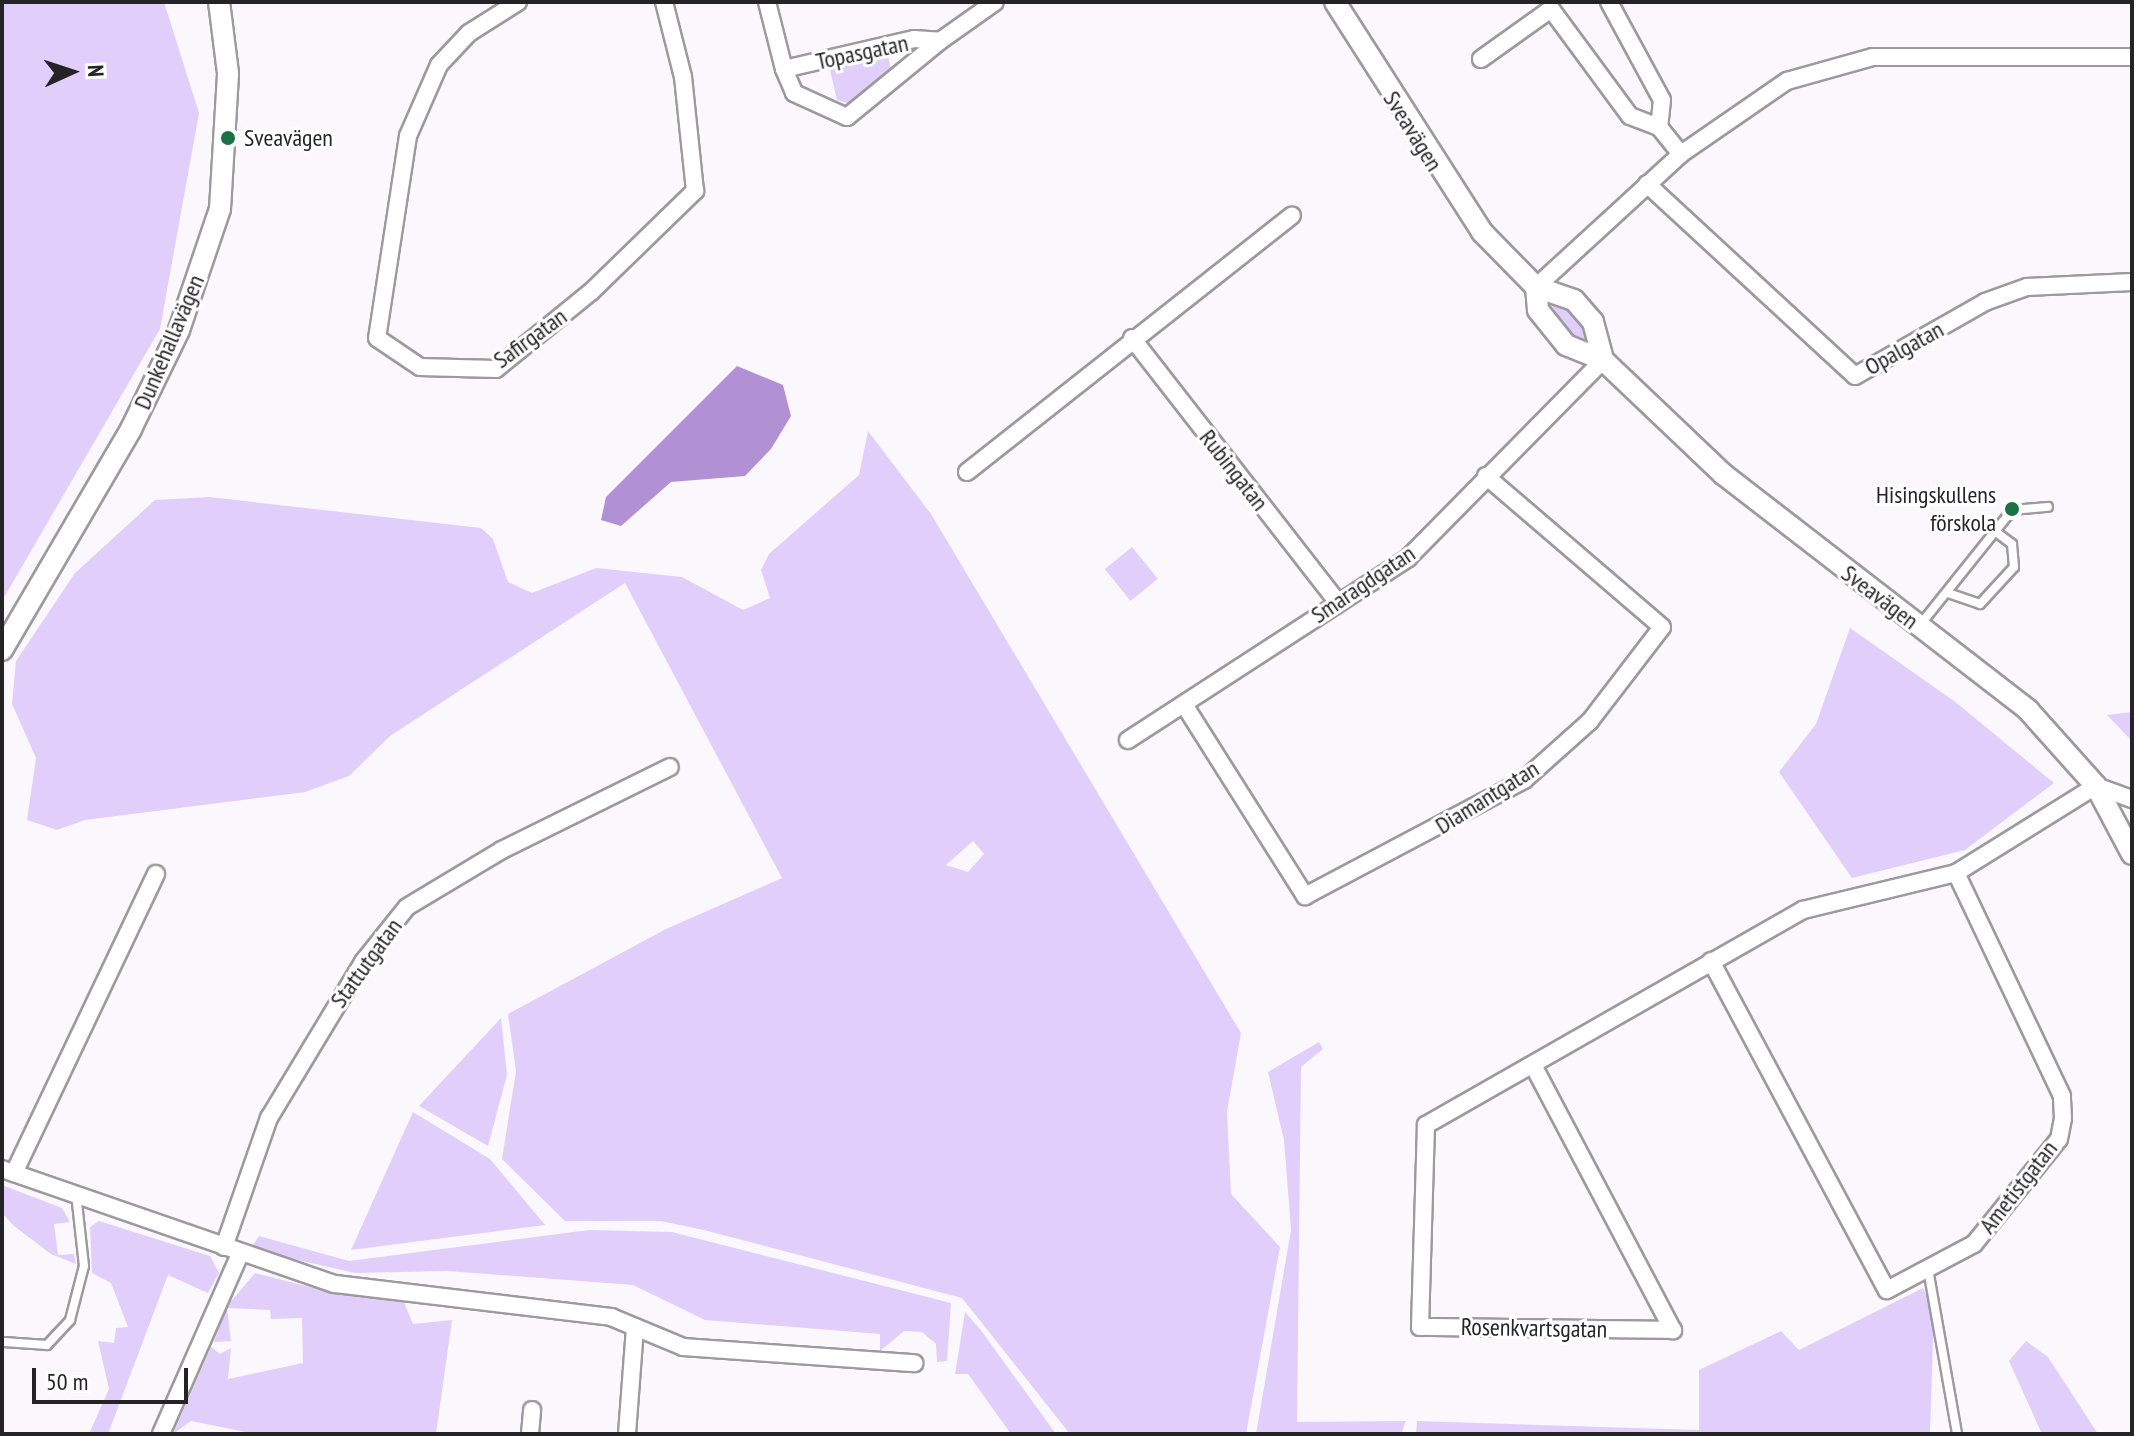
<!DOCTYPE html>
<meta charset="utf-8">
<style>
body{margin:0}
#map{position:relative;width:2134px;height:1436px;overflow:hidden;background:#faf8fd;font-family:"PT Sans Narrow",sans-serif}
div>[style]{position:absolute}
.green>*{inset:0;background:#e2cefa;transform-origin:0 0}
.water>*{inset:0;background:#b191d4}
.roads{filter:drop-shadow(2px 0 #9c9a9e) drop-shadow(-2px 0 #9c9a9e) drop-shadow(0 2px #9c9a9e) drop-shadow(0 -2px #9c9a9e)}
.service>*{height:8px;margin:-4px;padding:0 4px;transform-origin:4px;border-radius:4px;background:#fff}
.minor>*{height:16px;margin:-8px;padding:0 8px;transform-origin:8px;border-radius:8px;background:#fff}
.tertiary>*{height:20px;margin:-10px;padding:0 10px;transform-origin:10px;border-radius:10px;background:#fff}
.dots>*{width:22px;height:22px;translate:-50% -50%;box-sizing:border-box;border:4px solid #fff;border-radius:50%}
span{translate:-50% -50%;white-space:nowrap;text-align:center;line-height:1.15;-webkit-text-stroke:6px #fff;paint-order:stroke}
.street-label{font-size:24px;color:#242325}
.poi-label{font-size:24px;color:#242325}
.left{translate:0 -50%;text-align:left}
.right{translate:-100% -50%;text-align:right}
.frame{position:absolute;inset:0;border:4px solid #242325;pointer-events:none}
.north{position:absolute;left:32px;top:32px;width:80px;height:80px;-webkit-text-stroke:6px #fff;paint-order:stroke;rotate:87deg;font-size:22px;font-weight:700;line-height:32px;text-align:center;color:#242325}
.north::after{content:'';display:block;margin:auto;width:28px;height:36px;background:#242325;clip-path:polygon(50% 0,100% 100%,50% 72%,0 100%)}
.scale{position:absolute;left:32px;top:1368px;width:156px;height:36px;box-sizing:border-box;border:4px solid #242325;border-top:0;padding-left:10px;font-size:24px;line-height:28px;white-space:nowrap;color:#242325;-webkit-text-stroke:6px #fff;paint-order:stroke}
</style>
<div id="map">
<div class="green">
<i style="clip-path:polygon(2px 2px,164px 2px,199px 113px,160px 329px,2px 601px)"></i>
<i style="clip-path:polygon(888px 55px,892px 75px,854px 105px,837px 100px,830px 70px)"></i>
<i style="clip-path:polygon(1547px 298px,1561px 300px,1594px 344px,1577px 345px)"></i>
<i style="clip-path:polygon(evenodd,868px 431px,931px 514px,1241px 1033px,1227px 1112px,1231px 1194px,1280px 1247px,1246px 1434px,1070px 1434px,962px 1298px,704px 1230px,660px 1221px,565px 1221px,502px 1159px,516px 1071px,508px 1014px,666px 929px,782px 878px,625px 583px,390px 736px,349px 776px,305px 792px,85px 820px,57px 830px,27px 820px,36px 758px,12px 704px,16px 661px,75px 573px,155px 500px,209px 497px,481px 528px,493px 539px,508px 582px,532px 593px,596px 568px,682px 577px,743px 610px,770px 598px,761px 570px,769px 554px,859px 475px,868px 431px,973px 841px,984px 854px,968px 872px,946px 865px,973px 841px)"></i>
<i style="left:1132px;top:547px;width:41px;height:35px;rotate:51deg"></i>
<i style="clip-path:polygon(1850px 628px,1954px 701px,2054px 783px,1965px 850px,1852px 878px,1779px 772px,1816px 724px)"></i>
<i style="clip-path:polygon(2132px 712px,2132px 741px,2107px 715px)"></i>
<i style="clip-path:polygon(501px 1018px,507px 1075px,488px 1146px,419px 1106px)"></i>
<i style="clip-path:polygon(1319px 1042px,1323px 1049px,1301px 1067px,1297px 1422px,1406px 1421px,1401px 1434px,1256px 1434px,1291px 1230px,1284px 1140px,1268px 1072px)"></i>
<i style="clip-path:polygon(413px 1112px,490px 1159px,545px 1225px,351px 1250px)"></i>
<i style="clip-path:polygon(2px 1185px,62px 1208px,70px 1222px,54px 1224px,58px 1255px,74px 1254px,76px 1264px,51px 1254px,14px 1226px,2px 1213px)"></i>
<i style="clip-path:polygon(99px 1221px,210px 1256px,219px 1273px,208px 1293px,168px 1275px,108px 1434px,89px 1434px,109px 1389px,98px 1341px,114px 1343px,116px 1328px,128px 1327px,111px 1283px,92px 1273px,90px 1227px)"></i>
<i style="clip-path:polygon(589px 1230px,672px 1232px,951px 1303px,947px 1361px,937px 1362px,936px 1344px,922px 1332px,904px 1331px,880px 1351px,880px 1334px,705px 1320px,633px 1285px,447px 1271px,355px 1273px,250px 1249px,259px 1236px,349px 1261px)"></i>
<i style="clip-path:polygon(255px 1273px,325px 1291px,393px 1297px,404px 1302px,413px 1324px,452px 1320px,436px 1434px,256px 1434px,191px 1421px,173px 1434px,211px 1347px,220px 1354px,231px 1348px,228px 1379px,303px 1363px,302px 1318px,271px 1319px,270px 1310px,227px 1308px,231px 1341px,214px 1342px,227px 1306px)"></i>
<i style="clip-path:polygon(1923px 1288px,1934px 1310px,1930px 1434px,1416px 1434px,1417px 1421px,1699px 1430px,1699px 1370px,1781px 1331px,1799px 1350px)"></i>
<i style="clip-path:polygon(965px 1312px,980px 1329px,1056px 1434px,1011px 1434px,968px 1374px,955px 1374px)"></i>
<i style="clip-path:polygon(2026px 1341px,2048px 1357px,2098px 1434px,2042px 1434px,2009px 1361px)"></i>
</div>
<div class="water">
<i style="clip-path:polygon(737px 366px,783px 385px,791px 416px,771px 449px,745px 476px,671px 482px,621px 526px,601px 520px,606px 497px)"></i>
</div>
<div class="roads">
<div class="service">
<i style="left:1948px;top:593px;width:34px;rotate:19deg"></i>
<i style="left:1980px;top:604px;width:50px;rotate:-47.4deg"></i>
<i style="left:2014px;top:567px;width:23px;rotate:-95deg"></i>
<i style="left:2012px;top:544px;width:21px;rotate:-143deg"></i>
<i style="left:1920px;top:625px;width:147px;rotate:-51.3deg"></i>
<i style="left:2012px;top:510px;width:36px;rotate:-5deg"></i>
<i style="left:1928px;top:1269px;width:168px;rotate:80deg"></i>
<i style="left:4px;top:1342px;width:43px;rotate:4deg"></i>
<i style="left:47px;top:1345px;width:34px;rotate:-47deg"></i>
<i style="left:70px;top:1320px;width:56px;rotate:-75.5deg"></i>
<i style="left:84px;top:1266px;width:73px;rotate:-96.3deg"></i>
</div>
<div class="minor">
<i style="left:518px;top:2px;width:58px;rotate:147.7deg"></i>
<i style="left:469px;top:33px;width:44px;rotate:133.2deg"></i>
<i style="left:439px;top:65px;width:77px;rotate:113.6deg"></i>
<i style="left:408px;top:136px;width:204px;rotate:98.7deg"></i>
<i style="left:377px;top:338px;width:52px;rotate:34deg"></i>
<i style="left:420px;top:367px;width:76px;rotate:1.5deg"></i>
<i style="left:496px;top:369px;width:124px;rotate:-39.1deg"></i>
<i style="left:592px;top:291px;width:144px;rotate:-44.2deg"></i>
<i style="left:695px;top:191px;width:115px;rotate:-96deg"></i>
<i style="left:683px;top:77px;width:77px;rotate:-104.2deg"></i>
<i style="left:767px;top:2px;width:69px;rotate:75.8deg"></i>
<i style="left:784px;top:69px;width:133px;rotate:-13deg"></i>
<i style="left:914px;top:39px;width:26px;rotate:4deg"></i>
<i style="left:940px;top:41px;width:67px;rotate:-35.3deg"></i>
<i style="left:1609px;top:2px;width:111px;rotate:61.6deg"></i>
<i style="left:1662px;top:100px;width:27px;rotate:96deg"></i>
<i style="left:1481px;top:59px;width:86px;rotate:-35.5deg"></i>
<i style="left:1551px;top:9px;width:133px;rotate:53.6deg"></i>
<i style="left:1630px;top:116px;width:31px;rotate:21deg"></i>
<i style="left:1659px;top:127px;width:35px;rotate:51deg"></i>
<i style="left:784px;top:69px;width:26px;rotate:67deg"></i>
<i style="left:794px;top:93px;width:58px;rotate:24.4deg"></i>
<i style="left:847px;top:117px;width:120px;rotate:-39.3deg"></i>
<i style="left:1647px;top:184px;width:283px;rotate:42.7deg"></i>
<i style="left:1855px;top:376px;width:150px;rotate:-29.6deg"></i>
<i style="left:1985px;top:302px;width:45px;rotate:-19.7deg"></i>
<i style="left:2027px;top:287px;width:105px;rotate:-2.7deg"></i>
<i style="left:1536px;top:287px;width:197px;rotate:-42.5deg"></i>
<i style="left:1681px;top:154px;width:129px;rotate:-34.6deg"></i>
<i style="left:1787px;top:81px;width:89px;rotate:-15.6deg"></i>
<i style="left:1873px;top:57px;width:259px"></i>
<i style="left:1132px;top:338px;width:333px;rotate:52.1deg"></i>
<i style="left:967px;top:472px;width:414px;rotate:-38.3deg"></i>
<i style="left:1185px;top:706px;width:225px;rotate:57.7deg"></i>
<i style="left:1305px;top:896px;width:248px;rotate:-27.9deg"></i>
<i style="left:1524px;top:780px;width:89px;rotate:-41.8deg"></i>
<i style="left:1590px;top:721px;width:118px;rotate:-52.5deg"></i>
<i style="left:1662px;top:627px;width:232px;rotate:-139.4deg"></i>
<i style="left:1128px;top:740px;width:334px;rotate:-33deg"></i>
<i style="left:1408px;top:558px;width:278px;rotate:-45.4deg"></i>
<i style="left:1711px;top:961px;width:373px;rotate:61.9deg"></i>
<i style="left:1887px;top:1290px;width:98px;rotate:-27.9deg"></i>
<i style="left:1974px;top:1244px;width:135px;rotate:-51deg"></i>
<i style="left:2059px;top:1139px;width:21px;rotate:-79deg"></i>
<i style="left:2063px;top:1118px;width:22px;rotate:-93deg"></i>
<i style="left:2062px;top:1096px;width:247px;rotate:-115.4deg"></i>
<i style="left:1533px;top:1065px;width:300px;rotate:62.2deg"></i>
<i style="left:1673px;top:1330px;width:253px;rotate:-179.3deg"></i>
<i style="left:1420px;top:1327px;width:202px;rotate:-88.3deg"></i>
<i style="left:1426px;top:1125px;width:434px;rotate:-29.7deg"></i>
<i style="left:1803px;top:910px;width:157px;rotate:-13.6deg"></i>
<i style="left:1956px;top:873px;width:165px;rotate:-31.9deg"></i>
<i style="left:2096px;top:786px;width:38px;rotate:20deg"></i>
<i style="left:2px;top:1169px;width:352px;rotate:19.1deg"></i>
<i style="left:335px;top:1284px;width:278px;rotate:6.8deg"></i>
<i style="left:611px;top:1317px;width:78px;rotate:22.6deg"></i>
<i style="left:683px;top:1347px;width:232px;rotate:4deg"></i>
<i style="left:14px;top:1173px;width:331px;rotate:-64.6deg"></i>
<i style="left:224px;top:1247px;width:137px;rotate:-70.8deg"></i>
<i style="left:269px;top:1118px;width:182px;rotate:-58.9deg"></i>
<i style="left:363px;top:962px;width:70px;rotate:-51.3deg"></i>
<i style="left:407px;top:907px;width:111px;rotate:-31deg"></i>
<i style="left:502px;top:850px;width:187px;rotate:-26.3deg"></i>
<i style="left:161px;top:1434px;width:197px;rotate:-66.3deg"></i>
<i style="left:530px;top:1434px;width:24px;rotate:-85deg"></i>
<i style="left:627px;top:1434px;width:107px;rotate:-85.7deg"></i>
</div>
<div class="tertiary">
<i style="left:1335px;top:2px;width:273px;rotate:57.4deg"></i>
<i style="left:1482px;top:232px;width:77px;rotate:45.5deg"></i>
<i style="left:1536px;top:287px;width:40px;rotate:18.9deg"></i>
<i style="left:1574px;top:300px;width:29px;rotate:49deg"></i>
<i style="left:1593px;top:322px;width:39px;rotate:75deg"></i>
<i style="left:1536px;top:287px;width:23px;rotate:85deg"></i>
<i style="left:1538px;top:310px;width:45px;rotate:51.3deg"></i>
<i style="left:1566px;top:345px;width:40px;rotate:22deg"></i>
<i style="left:1603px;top:360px;width:166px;rotate:43.5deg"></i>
<i style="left:1723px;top:474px;width:386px;rotate:37.7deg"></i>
<i style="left:2028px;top:710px;width:102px;rotate:48.2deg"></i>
<i style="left:2096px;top:786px;width:77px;rotate:62.1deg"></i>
<i style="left:2px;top:650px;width:256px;rotate:-59.7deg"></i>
<i style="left:131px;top:429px;width:110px;rotate:-64.1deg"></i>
<i style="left:179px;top:330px;width:128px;rotate:-71.3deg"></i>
<i style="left:220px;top:209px;width:136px;rotate:-86.6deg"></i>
<i style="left:228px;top:73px;width:72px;rotate:-97.2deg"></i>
</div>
</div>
<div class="dots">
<i style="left:228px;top:138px;background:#1b7245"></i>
<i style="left:2012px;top:509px;background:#1b7245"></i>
</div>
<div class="street-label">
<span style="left:862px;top:52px;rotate:-12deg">Topasgatan</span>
<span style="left:1413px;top:131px;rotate:58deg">Sveavägen</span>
<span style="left:530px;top:338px;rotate:-36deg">Safirgatan</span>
<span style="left:169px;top:342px;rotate:-67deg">Dunkehallavägen</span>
<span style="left:1904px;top:348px;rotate:-29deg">Opalgatan</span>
<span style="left:1234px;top:470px;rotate:52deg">Rubingatan</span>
<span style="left:1363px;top:584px;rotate:-34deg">Smaragdgatan</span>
<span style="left:1880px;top:597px;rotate:37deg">Sveavägen</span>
<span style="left:1487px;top:797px;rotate:-32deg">Diamantgatan</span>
<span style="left:366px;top:963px;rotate:-54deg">Stattutgatan</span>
<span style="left:2018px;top:1187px;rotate:-52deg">Ametistgatan</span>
<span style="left:1534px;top:1328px;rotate:1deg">Rosenkvartsgatan</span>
</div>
<div class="poi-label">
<span class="left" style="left:244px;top:138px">Sveavägen</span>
<span class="right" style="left:1996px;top:509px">Hisingskullens<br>förskola</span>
</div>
<div class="frame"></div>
<div class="north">N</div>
<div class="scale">50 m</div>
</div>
